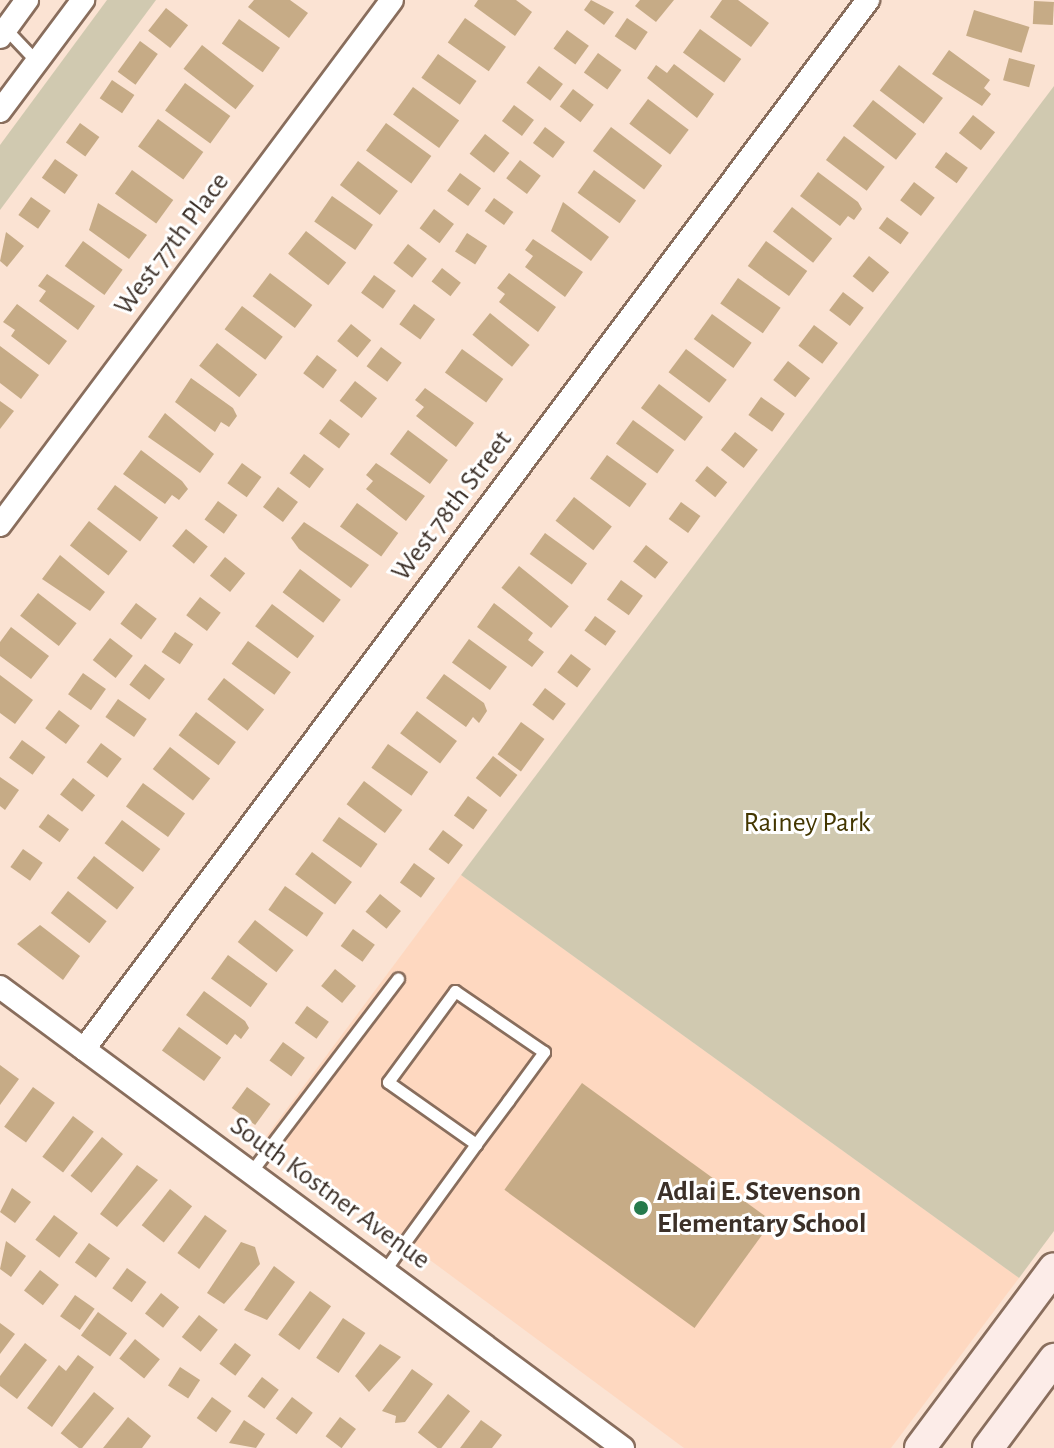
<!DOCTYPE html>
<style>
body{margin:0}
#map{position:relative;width:1054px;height:1448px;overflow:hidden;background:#fbe3d3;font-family:"Alegreya Sans",sans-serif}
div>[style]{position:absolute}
.built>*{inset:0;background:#fed8c0}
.green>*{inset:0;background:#d0c9b0}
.building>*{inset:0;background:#c6ab86;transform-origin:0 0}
.roads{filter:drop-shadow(2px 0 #896e5d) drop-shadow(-2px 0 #896e5d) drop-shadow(0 2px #896e5d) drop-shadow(0 -2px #896e5d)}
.lane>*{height:11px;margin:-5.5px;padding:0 5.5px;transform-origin:5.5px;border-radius:5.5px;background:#fff}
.street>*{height:22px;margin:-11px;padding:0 11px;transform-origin:11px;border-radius:11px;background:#fff}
.secondary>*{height:30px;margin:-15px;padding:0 15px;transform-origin:15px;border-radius:15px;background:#fcece8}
.dots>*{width:22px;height:22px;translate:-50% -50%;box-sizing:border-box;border:4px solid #fff;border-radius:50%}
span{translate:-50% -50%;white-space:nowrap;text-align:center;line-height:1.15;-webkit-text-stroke:6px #fff;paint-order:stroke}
.street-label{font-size:28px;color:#3c3028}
.park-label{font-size:28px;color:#433600}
.poi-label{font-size:28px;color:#3c3028;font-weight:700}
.left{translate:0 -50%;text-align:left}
</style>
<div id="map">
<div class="built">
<i style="clip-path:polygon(461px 875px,1019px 1278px,891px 1448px,684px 1448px,265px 1138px)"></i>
</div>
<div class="green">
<i style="clip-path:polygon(107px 0,156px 0,0 210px,0 145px)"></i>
<i style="clip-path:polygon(1054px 86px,1054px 1231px,1019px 1278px,461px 875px)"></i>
</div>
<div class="building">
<i style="clip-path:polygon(254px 0,290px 0,308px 13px,289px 38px,248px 7px)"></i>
<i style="clip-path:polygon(478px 0,516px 0,532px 12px,515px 36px,474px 6px)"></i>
<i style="clip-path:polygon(591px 0,614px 12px,604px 25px,584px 10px)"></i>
<i style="clip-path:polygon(640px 0,674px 0,656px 22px,635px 6px)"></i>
<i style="clip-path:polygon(722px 0,738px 0,769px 23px,751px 47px,710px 17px)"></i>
<i style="left:1034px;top:1px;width:20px;height:23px;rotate:3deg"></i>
<i style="left:166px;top:8px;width:28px;height:29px;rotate:38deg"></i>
<i style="left:974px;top:10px;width:58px;height:27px;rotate:17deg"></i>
<i style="left:465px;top:18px;width:50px;height:30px;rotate:35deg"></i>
<i style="left:627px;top:18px;width:25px;height:22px;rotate:34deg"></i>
<i style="left:239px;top:19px;width:50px;height:30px;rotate:35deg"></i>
<i style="left:700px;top:29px;width:51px;height:29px;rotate:36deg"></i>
<i style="left:567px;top:30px;width:27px;height:23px;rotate:36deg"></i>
<i style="left:140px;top:41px;width:22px;height:38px;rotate:36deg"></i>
<i style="left:202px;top:45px;width:66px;height:30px;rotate:38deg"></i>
<i style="clip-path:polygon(949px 50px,990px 80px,984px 88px,991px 94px,982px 106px,932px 74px)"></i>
<i style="left:598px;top:53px;width:29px;height:24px;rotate:36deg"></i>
<i style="left:438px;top:54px;width:47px;height:29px;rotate:35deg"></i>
<i style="left:1009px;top:58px;width:27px;height:23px;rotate:15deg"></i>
<i style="clip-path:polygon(674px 64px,714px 94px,697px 118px,647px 78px,656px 65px,667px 73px)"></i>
<i style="left:899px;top:65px;width:55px;height:32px;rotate:37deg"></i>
<i style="left:539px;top:66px;width:30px;height:21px;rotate:37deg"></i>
<i style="left:112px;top:80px;width:27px;height:22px;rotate:34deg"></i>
<i style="left:185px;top:83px;width:56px;height:34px;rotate:36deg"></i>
<i style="left:413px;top:87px;width:57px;height:34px;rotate:36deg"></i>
<i style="left:573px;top:89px;width:26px;height:22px;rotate:37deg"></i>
<i style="left:648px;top:99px;width:51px;height:31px;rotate:37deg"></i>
<i style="left:873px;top:100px;width:55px;height:33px;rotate:38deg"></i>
<i style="left:514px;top:105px;width:25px;height:20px;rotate:37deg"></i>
<i style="left:973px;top:115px;width:28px;height:23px;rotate:38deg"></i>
<i style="left:158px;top:119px;width:56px;height:34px;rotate:36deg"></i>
<i style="left:80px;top:123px;width:24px;height:24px;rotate:36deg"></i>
<i style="left:386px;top:123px;width:56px;height:34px;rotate:36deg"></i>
<i style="left:545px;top:127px;width:25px;height:20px;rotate:37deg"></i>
<i style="left:611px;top:127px;width:64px;height:30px;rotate:37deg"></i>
<i style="left:485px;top:134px;width:31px;height:25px;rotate:38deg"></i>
<i style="left:844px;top:136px;width:51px;height:30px;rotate:37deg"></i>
<i style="left:946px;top:152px;width:27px;height:19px;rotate:36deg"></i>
<i style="left:55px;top:159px;width:28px;height:23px;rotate:35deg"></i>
<i style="left:520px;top:160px;width:26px;height:23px;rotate:37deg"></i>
<i style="left:358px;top:161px;width:50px;height:30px;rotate:37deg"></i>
<i style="left:132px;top:170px;width:51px;height:29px;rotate:36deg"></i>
<i style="left:594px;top:170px;width:52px;height:28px;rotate:36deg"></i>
<i style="clip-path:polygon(818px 172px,858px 202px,862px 209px,854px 220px,848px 216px,840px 226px,800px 196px)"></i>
<i style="left:460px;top:173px;width:26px;height:22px;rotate:36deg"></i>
<i style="left:914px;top:182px;width:26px;height:23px;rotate:37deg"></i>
<i style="left:332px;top:196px;width:50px;height:31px;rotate:35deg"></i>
<i style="left:31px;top:197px;width:24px;height:22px;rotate:35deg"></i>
<i style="left:494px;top:198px;width:24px;height:16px;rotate:36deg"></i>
<i style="clip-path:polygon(563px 202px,609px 237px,591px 261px,551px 231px)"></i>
<i style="clip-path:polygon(98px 203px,147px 235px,129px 259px,89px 230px)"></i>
<i style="left:792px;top:207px;width:51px;height:31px;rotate:38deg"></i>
<i style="left:434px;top:209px;width:25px;height:24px;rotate:37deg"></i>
<i style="left:887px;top:217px;width:27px;height:14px;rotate:36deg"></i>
<i style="left:306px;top:231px;width:51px;height:29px;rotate:38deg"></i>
<i style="clip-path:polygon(6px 232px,24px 246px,7px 267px,0 261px)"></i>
<i style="left:467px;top:233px;width:24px;height:22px;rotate:33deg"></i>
<i style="clip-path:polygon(533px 239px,583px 272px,565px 297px,525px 267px,533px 256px,525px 250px)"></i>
<i style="left:83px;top:241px;width:49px;height:31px;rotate:36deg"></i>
<i style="left:766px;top:241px;width:51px;height:31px;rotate:36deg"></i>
<i style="left:408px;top:244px;width:24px;height:24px;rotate:38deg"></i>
<i style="left:869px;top:256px;width:26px;height:26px;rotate:39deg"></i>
<i style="left:442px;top:268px;width:24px;height:17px;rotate:38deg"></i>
<i style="left:270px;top:273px;width:53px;height:29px;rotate:37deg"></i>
<i style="clip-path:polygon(509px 273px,556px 307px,538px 332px,499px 302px,505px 294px,497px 288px)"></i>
<i style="clip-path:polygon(47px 274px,95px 306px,78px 330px,39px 301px,46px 291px,38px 286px)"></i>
<i style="left:374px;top:275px;width:27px;height:22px;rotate:36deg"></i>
<i style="left:738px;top:278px;width:52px;height:31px;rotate:35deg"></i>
<i style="left:843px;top:292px;width:26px;height:23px;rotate:37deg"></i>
<i style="clip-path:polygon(17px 304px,67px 341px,49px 365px,11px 336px,15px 330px,3px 322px)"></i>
<i style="left:414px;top:304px;width:26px;height:25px;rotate:36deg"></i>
<i style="left:242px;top:306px;width:51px;height:29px;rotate:37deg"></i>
<i style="left:490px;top:313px;width:51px;height:28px;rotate:39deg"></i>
<i style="left:712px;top:314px;width:49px;height:31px;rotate:36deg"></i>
<i style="left:351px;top:324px;width:26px;height:22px;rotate:39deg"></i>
<i style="left:814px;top:325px;width:30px;height:26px;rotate:37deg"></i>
<i style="left:217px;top:343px;width:51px;height:29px;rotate:38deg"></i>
<i style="clip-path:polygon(0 346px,39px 375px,21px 399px,0 383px)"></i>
<i style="left:381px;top:347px;width:26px;height:24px;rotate:37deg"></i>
<i style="left:462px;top:349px;width:51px;height:29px;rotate:36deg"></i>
<i style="left:686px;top:349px;width:51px;height:29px;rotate:37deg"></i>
<i style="left:317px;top:355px;width:25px;height:23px;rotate:37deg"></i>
<i style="left:788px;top:361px;width:28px;height:24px;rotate:38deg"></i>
<i style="clip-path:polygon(191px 378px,233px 408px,237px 416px,229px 427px,221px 422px,215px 432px,175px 402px)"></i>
<i style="left:355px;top:381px;width:28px;height:25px;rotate:38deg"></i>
<i style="left:659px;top:384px;width:55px;height:30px;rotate:37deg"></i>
<i style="clip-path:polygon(425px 388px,474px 423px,456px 447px,416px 416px,424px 407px,415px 400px)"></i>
<i style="left:761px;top:397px;width:29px;height:22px;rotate:35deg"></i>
<i style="clip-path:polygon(0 401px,14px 411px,0 429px)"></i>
<i style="clip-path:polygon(165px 413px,214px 454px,200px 473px,148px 437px)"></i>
<i style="left:330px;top:419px;width:25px;height:18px;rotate:37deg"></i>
<i style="left:633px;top:420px;width:51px;height:29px;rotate:36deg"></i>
<i style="left:408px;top:430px;width:50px;height:30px;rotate:37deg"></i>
<i style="left:735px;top:432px;width:29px;height:23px;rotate:38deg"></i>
<i style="clip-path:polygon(141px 450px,182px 481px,188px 489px,179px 500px,172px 495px,165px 504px,123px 474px)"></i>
<i style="left:304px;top:454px;width:25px;height:24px;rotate:37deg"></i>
<i style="left:607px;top:455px;width:49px;height:29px;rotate:36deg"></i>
<i style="left:242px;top:463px;width:24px;height:25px;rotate:36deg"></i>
<i style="clip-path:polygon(376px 463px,425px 496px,406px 521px,366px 489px,373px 481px,366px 475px)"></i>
<i style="left:707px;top:466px;width:26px;height:19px;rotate:39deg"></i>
<i style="left:115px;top:485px;width:54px;height:30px;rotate:37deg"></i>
<i style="left:278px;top:487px;width:25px;height:25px;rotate:37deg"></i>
<i style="left:574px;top:497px;width:48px;height:30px;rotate:38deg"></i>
<i style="left:218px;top:501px;width:24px;height:23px;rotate:36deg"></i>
<i style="left:681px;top:502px;width:24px;height:21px;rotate:36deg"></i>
<i style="left:357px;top:503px;width:51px;height:29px;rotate:36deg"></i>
<i style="left:89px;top:521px;width:49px;height:31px;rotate:38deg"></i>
<i style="clip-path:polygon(304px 522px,369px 565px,351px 588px,299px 549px,291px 538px)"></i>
<i style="left:186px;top:529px;width:28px;height:22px;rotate:39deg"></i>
<i style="left:545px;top:533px;width:52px;height:26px;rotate:36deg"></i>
<i style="left:646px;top:545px;width:28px;height:21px;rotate:38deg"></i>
<i style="clip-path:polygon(60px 555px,105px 592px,90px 611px,42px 579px)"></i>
<i style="left:225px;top:557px;width:26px;height:24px;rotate:39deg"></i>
<i style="left:519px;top:566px;width:64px;height:28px;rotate:39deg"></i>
<i style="left:300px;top:569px;width:51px;height:29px;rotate:37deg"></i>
<i style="left:621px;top:580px;width:27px;height:24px;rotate:36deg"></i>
<i style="left:38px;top:593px;width:49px;height:29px;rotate:38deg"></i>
<i style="left:200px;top:597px;width:26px;height:23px;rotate:37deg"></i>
<i style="left:136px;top:603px;width:26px;height:26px;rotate:37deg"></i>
<i style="clip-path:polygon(494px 603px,533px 633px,528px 640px,544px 652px,532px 667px,477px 627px)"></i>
<i style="left:272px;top:604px;width:53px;height:28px;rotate:37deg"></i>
<i style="left:595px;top:616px;width:26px;height:18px;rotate:36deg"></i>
<i style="clip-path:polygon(11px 627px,49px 656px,31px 679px,0 656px,0 642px)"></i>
<i style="left:175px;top:632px;width:22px;height:24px;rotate:34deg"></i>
<i style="left:110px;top:638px;width:29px;height:28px;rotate:38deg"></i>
<i style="left:469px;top:639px;width:47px;height:29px;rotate:36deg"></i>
<i style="left:248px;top:641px;width:53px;height:28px;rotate:36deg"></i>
<i style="left:571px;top:654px;width:25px;height:23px;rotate:37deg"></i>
<i style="left:145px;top:664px;width:25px;height:26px;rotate:37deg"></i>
<i style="left:83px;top:673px;width:28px;height:26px;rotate:35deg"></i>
<i style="clip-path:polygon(444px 674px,484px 703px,487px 711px,479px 723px,473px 717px,466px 727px,426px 698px)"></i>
<i style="clip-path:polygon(0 675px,33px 700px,15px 724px,0 713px)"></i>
<i style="left:224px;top:678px;width:51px;height:27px;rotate:38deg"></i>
<i style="left:545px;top:688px;width:26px;height:21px;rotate:37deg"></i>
<i style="left:118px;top:699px;width:35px;height:22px;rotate:35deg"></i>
<i style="left:59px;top:710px;width:26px;height:23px;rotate:37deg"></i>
<i style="left:417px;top:711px;width:50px;height:28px;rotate:37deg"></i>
<i style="left:196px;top:712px;width:50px;height:29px;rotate:37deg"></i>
<i style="left:521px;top:722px;width:29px;height:40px;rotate:36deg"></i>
<i style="left:22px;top:740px;width:29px;height:22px;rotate:36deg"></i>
<i style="left:101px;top:743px;width:26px;height:24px;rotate:37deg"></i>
<i style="left:388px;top:744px;width:49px;height:29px;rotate:35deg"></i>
<i style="left:170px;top:747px;width:51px;height:28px;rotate:38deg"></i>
<i style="left:493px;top:756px;width:31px;height:28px;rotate:38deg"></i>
<i style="clip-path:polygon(0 777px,19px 790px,5px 810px,0 806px)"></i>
<i style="left:73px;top:778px;width:28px;height:21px;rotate:38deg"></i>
<i style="left:364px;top:781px;width:48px;height:29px;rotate:37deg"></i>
<i style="left:143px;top:783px;width:52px;height:29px;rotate:36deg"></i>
<i style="left:468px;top:796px;width:24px;height:24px;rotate:36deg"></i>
<i style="left:48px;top:814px;width:26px;height:16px;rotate:36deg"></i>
<i style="left:339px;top:817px;width:47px;height:29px;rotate:35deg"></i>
<i style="left:122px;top:820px;width:48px;height:29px;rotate:37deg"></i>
<i style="left:443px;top:830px;width:25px;height:24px;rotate:37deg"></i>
<i style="left:23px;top:849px;width:24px;height:22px;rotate:35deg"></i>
<i style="left:312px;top:852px;width:50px;height:28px;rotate:37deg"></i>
<i style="left:94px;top:856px;width:51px;height:28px;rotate:38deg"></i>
<i style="left:414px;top:863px;width:26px;height:24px;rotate:36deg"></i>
<i style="left:285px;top:886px;width:47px;height:29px;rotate:35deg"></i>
<i style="left:68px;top:891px;width:49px;height:28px;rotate:38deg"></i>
<i style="left:380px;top:894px;width:27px;height:23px;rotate:39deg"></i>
<i style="left:255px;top:920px;width:49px;height:28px;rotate:38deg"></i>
<i style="clip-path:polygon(40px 925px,80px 956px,63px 980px,17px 944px)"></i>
<i style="left:353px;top:929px;width:27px;height:21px;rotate:36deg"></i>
<i style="left:228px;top:955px;width:49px;height:29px;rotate:36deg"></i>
<i style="left:335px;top:969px;width:27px;height:22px;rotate:39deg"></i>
<i style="clip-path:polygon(204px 991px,245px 1021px,249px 1028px,241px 1039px,235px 1034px,227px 1045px,186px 1015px)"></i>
<i style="left:307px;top:1006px;width:27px;height:21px;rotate:36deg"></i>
<i style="left:179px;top:1027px;width:52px;height:29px;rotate:36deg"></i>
<i style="left:283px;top:1042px;width:27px;height:23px;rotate:36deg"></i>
<i style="clip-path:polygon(0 1065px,19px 1079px,0 1105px)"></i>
<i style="left:582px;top:1083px;width:235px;height:132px;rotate:36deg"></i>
<i style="left:33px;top:1087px;width:27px;height:49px;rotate:36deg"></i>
<i style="left:247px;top:1087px;width:29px;height:26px;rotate:36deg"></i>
<i style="left:73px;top:1116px;width:26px;height:51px;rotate:37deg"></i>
<i style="left:102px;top:1137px;width:27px;height:50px;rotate:39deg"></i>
<i style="clip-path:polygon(137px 1165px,158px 1180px,117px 1227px,100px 1214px)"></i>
<i style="clip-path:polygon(12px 1188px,31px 1202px,15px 1223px,0 1212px)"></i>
<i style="left:170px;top:1189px;width:28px;height:46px;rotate:38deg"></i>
<i style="left:54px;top:1215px;width:30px;height:31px;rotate:37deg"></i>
<i style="left:205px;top:1215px;width:27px;height:47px;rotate:36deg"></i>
<i style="clip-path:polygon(6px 1241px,26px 1256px,11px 1277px,0 1269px)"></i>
<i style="clip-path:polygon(241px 1242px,255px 1247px,260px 1264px,224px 1304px,207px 1293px)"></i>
<i style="left:89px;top:1243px;width:26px;height:24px;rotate:36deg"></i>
<i style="clip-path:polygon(274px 1266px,295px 1282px,267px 1320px,244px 1310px)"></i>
<i style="left:127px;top:1268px;width:24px;height:25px;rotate:36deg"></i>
<i style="left:40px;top:1270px;width:24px;height:26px;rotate:38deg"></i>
<i style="left:310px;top:1291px;width:26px;height:54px;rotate:36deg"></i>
<i style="left:161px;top:1293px;width:23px;height:26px;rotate:38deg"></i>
<i style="left:75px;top:1295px;width:24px;height:26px;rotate:35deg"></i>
<i style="left:98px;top:1312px;width:36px;height:29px;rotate:36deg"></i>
<i style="left:199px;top:1315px;width:24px;height:28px;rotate:38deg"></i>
<i style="left:343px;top:1318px;width:27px;height:48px;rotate:34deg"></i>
<i style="clip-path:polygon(0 1323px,15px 1334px,0 1354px)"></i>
<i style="left:135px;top:1339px;width:32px;height:25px;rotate:39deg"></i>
<i style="clip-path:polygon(25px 1343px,47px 1360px,17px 1399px,0 1386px,0 1376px)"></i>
<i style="left:235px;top:1343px;width:20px;height:26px;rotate:37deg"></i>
<i style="clip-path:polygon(380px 1344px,401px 1357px,369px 1392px,355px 1376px)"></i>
<i style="clip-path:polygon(78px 1355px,94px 1367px,52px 1427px,27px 1408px,59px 1365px,66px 1371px)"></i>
<i style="left:180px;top:1367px;width:24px;height:22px;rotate:33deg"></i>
<i style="clip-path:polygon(412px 1369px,433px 1384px,405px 1422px,395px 1423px,396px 1416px,382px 1411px)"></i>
<i style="left:262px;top:1377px;width:21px;height:24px;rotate:37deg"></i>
<i style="left:94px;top:1392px;width:26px;height:53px;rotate:39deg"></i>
<i style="left:448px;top:1394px;width:28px;height:49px;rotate:38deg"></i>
<i style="left:212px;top:1397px;width:24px;height:26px;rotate:36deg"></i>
<i style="left:292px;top:1397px;width:26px;height:27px;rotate:37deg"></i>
<i style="clip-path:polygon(128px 1417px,151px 1436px,142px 1448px,103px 1448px)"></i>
<i style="left:340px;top:1417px;width:20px;height:24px;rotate:37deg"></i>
<i style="clip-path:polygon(244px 1420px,265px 1434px,256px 1448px,229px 1443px)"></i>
<i style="clip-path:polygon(481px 1420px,502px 1435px,492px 1448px,460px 1448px)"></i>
</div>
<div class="roads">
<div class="lane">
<i style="left:3px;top:26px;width:50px;rotate:46.6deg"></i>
<i style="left:251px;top:1172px;width:243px;rotate:-52.8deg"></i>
<i style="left:385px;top:1270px;width:29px;rotate:-55deg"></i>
<i style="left:402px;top:1246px;width:126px;rotate:-54deg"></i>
<i style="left:476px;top:1144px;width:54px;rotate:-53.3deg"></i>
<i style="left:508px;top:1101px;width:61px;rotate:-53.7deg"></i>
<i style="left:544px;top:1052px;width:108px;rotate:-145.6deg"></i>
<i style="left:455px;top:991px;width:113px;rotate:126.4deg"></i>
<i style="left:388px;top:1082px;width:108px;rotate:35.2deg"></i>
</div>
<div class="street">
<i style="left:0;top:37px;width:46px;rotate:-53.9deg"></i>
<i style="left:0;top:111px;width:139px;rotate:-53.2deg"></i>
<i style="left:0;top:525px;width:655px;rotate:-53.25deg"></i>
<i style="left:0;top:987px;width:775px;rotate:36.5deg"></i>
<i style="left:84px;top:1049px;width:1310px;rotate:-53.23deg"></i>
</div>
<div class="secondary">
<i style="left:920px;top:1448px;width:224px;rotate:-53.3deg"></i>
<i style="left:988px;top:1448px;width:111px;rotate:-53.4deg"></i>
</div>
</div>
<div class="dots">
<i style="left:641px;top:1208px;background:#267a4c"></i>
</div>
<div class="street-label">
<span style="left:172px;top:244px;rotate:-53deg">West 77th Place</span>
<span style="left:452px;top:506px;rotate:-53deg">West 78th Street</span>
<span style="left:330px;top:1193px;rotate:36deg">South Kostner Avenue</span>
</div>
<div class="park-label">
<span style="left:807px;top:823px">Rainey Park</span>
</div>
<div class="poi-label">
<span class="left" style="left:657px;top:1208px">Adlai E. Stevenson<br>Elementary School</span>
</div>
</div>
